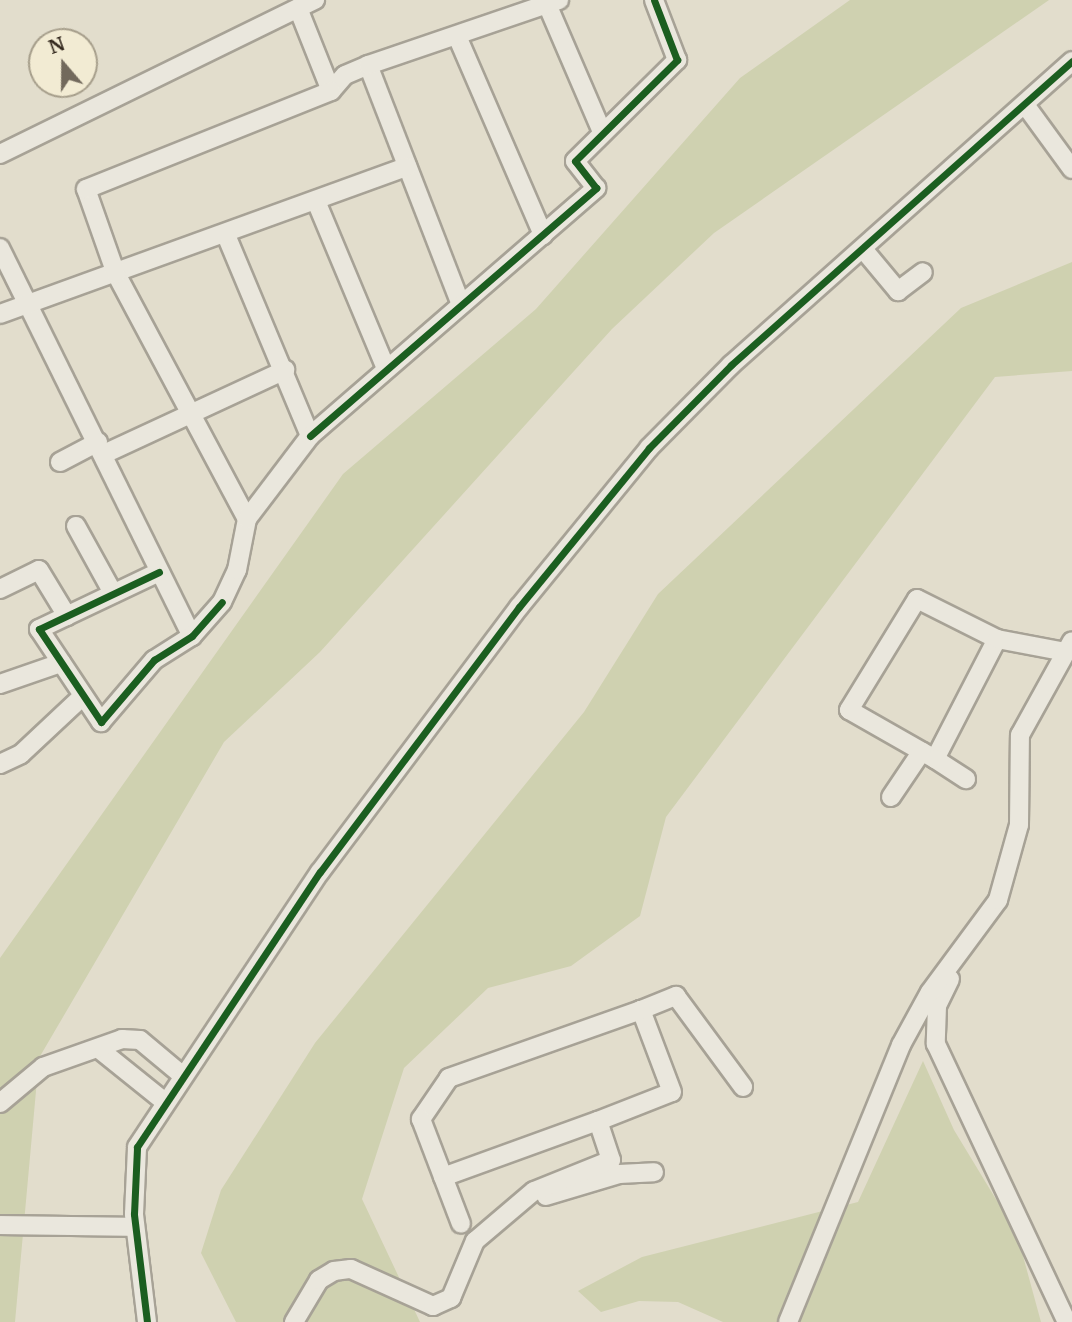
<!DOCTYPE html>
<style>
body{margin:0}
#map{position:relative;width:1072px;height:1322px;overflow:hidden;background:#e2ddcc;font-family:Merriweather,serif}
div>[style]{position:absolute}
.green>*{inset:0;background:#cfd1b0}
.roads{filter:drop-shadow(2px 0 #a7a296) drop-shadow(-2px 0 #a7a296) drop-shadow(0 2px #a7a296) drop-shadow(0 -2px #a7a296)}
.minor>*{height:18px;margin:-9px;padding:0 9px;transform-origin:9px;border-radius:9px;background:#eae7dd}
.cycleway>*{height:7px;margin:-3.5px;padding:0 3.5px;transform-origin:3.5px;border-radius:3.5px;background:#1b5e20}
span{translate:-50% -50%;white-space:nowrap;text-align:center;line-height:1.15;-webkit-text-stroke:7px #f2ebd3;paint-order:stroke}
.north{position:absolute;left:28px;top:28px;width:70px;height:70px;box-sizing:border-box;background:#f2ebd3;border:2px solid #a69e8b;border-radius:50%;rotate:340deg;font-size:19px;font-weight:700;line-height:28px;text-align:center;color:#352a1f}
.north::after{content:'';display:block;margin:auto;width:24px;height:32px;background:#72695c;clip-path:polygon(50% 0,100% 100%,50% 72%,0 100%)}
</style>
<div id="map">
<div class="green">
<i style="clip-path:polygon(850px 0,1049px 0,714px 233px,612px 329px,320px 652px,224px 742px,39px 1058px,15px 1322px,0 1322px,0 958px,343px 474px,536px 309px,740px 78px)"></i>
<i style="clip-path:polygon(1072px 262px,1072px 371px,995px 377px,666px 817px,640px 916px,571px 966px,488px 988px,404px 1068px,362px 1199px,420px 1322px,236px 1322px,201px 1253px,221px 1190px,315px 1043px,584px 712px,658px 594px,961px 308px)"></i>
<i style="clip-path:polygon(923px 1061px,954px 1130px,1017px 1234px,1041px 1322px,723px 1322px,678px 1302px,639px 1301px,601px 1312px,578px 1291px,642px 1257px,858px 1202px)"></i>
</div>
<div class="roads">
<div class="minor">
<i style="left:547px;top:4px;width:139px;rotate:66.7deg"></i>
<i style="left:298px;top:8px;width:89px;rotate:68.3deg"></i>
<i style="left:331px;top:91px;width:21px;rotate:-49deg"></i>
<i style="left:345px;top:75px;width:25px;rotate:-23deg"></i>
<i style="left:457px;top:36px;width:217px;rotate:66.6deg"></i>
<i style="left:1026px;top:106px;width:78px;rotate:53.9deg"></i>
<i style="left:0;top:154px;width:351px;rotate:-26.1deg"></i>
<i style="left:316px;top:201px;width:181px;rotate:67.3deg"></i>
<i style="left:226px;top:235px;width:218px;rotate:67.3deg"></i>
<i style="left:0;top:248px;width:433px;rotate:63.7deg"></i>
<i style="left:863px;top:249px;width:55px;rotate:50.2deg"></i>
<i style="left:898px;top:291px;width:31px;rotate:-37deg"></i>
<i style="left:460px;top:302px;width:254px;rotate:-111.2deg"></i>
<i style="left:368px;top:65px;width:202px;rotate:-18.8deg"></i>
<i style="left:0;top:314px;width:433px;rotate:-19.9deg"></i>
<i style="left:104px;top:454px;width:200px;rotate:-24.9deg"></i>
<i style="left:60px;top:462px;width:43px;rotate:-27.8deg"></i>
<i style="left:247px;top:519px;width:278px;rotate:-118.1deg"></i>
<i style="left:116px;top:274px;width:90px;rotate:-109.4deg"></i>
<i style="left:86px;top:189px;width:264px;rotate:-21.8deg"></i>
<i style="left:76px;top:526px;width:77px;rotate:61.1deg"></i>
<i style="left:159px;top:572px;width:133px;rotate:154.6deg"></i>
<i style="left:39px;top:629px;width:112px;rotate:56.3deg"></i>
<i style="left:101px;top:722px;width:82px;rotate:-49.5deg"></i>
<i style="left:154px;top:660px;width:45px;rotate:-32.3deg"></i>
<i style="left:192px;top:636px;width:45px;rotate:-48.6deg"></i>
<i style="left:222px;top:602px;width:35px;rotate:-65deg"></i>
<i style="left:237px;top:570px;width:52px;rotate:-78.9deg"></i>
<i style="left:247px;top:519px;width:104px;rotate:-52.8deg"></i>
<i style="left:310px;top:436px;width:379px;rotate:-40.9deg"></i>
<i style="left:596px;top:188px;width:34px;rotate:-128deg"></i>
<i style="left:575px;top:161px;width:144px;rotate:-44.7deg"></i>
<i style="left:677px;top:60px;width:64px;rotate:-111deg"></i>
<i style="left:0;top:589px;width:43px;rotate:-26deg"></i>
<i style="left:39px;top:570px;width:54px;rotate:58.7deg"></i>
<i style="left:997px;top:639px;width:135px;rotate:117.3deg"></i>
<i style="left:935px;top:759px;width:99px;rotate:-150.3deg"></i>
<i style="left:849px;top:710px;width:130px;rotate:-58.5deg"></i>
<i style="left:917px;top:599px;width:89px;rotate:26.6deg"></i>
<i style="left:997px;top:639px;width:70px;rotate:10.7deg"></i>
<i style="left:0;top:684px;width:65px;rotate:-19deg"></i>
<i style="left:935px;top:759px;width:37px;rotate:33deg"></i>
<i style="left:0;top:764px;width:23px;rotate:-25deg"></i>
<i style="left:21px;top:754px;width:85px;rotate:-43.1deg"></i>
<i style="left:891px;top:797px;width:55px;rotate:-56deg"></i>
<i style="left:950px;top:979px;width:30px;rotate:116deg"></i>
<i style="left:937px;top:1006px;width:38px;rotate:92deg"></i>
<i style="left:936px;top:1044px;width:307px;rotate:64.8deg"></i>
<i style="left:641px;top:1010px;width:38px;rotate:-22deg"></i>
<i style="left:676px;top:996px;width:113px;rotate:53.6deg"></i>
<i style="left:99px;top:1049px;width:85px;rotate:38.8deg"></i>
<i style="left:0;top:1103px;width:56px;rotate:-39.9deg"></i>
<i style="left:43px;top:1067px;width:84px;rotate:-19.5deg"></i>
<i style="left:122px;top:1039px;width:18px;rotate:3deg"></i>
<i style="left:140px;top:1040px;width:56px;rotate:39.9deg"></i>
<i style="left:443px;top:1177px;width:165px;rotate:-19.9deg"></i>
<i style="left:546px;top:1196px;width:76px;rotate:-16.8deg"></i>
<i style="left:619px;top:1174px;width:35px;rotate:-3deg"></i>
<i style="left:0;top:1225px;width:135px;rotate:0.8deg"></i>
<i style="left:147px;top:1322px;width:109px;rotate:-96.9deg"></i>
<i style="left:134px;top:1214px;width:67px;rotate:-87.4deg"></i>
<i style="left:137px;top:1147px;width:330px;rotate:-56.4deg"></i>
<i style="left:320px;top:872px;width:331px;rotate:-53.1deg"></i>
<i style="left:519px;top:607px;width:205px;rotate:-50.7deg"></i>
<i style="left:649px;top:448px;width:117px;rotate:-45.3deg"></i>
<i style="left:731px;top:365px;width:457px;rotate:-41.7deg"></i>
<i style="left:294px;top:1322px;width:49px;rotate:-59.2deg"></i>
<i style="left:319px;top:1280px;width:17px;rotate:-31deg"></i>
<i style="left:334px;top:1271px;width:17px;rotate:-7deg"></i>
<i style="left:351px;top:1269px;width:90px;rotate:24.3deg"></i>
<i style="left:433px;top:1306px;width:20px;rotate:-24deg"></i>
<i style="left:451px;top:1298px;width:62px;rotate:-67.2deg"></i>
<i style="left:475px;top:1241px;width:77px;rotate:-40.3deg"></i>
<i style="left:534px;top:1191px;width:83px;rotate:-21.9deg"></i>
<i style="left:611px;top:1160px;width:41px;rotate:-108.4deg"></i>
<i style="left:598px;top:1121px;width:79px;rotate:-21.4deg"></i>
<i style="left:672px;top:1092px;width:88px;rotate:-110.7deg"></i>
<i style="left:641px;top:1010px;width:204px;rotate:160.5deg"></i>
<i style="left:449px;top:1078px;width:50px;rotate:124.3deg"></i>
<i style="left:421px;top:1119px;width:112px;rotate:69.1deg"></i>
<i style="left:788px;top:1322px;width:299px;rotate:-67.8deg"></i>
<i style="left:901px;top:1045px;width:60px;rotate:-61.3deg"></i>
<i style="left:930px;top:992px;width:114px;rotate:-53.5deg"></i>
<i style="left:998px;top:900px;width:78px;rotate:-74.4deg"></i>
<i style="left:1019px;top:825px;width:90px;rotate:-89.4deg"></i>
<i style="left:1020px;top:735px;width:107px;rotate:-61deg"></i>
</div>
</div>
<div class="cycleway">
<i style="left:310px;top:436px;width:379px;rotate:-40.9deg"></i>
<i style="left:596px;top:188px;width:34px;rotate:-128deg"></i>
<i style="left:575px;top:161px;width:144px;rotate:-44.7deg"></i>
<i style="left:677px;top:60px;width:64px;rotate:-111deg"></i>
<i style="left:159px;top:572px;width:133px;rotate:154.6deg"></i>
<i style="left:39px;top:629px;width:112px;rotate:56.3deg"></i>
<i style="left:101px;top:722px;width:82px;rotate:-49.5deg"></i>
<i style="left:154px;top:660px;width:45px;rotate:-32.3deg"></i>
<i style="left:192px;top:636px;width:45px;rotate:-48.6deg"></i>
<i style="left:147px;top:1322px;width:109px;rotate:-96.9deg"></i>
<i style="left:134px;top:1214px;width:67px;rotate:-87.4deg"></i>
<i style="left:137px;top:1147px;width:330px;rotate:-56.4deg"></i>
<i style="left:320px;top:872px;width:331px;rotate:-53.1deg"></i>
<i style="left:519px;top:607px;width:205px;rotate:-50.7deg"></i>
<i style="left:649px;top:448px;width:117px;rotate:-45.3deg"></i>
<i style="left:731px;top:365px;width:457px;rotate:-41.7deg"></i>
</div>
<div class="north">N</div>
</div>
